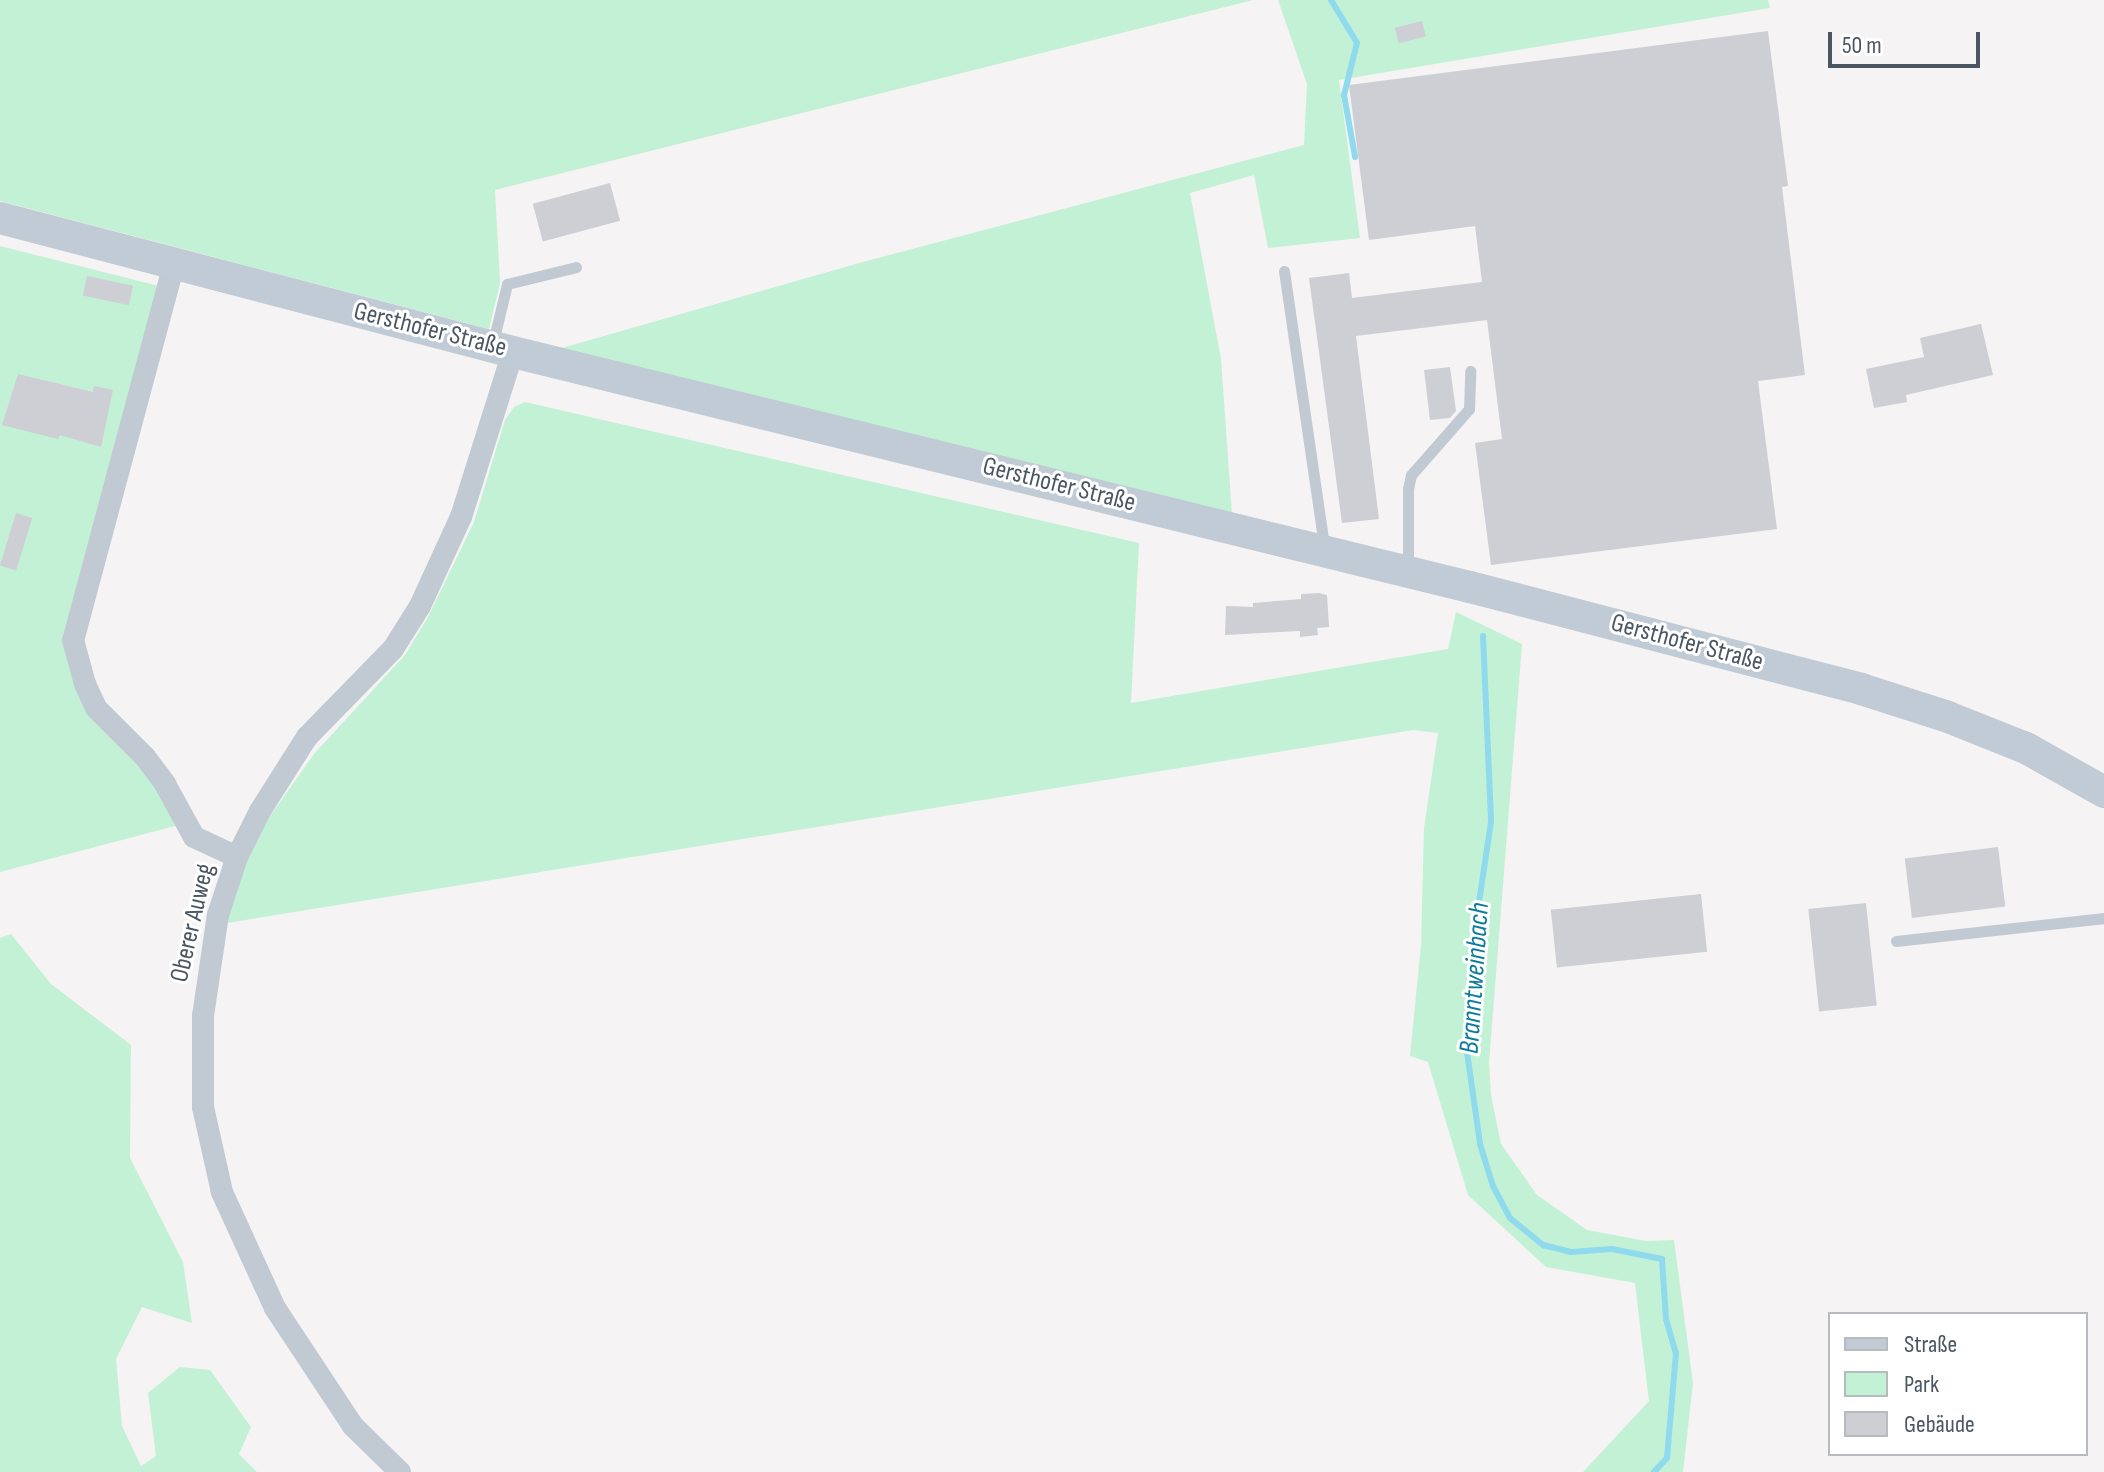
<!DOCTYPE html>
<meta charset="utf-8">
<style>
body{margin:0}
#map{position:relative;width:2104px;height:1472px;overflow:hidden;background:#f5f3f3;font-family:"Sofia Sans Condensed",sans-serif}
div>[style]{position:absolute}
.green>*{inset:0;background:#c3f1d5}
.stream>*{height:6px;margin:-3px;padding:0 3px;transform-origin:3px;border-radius:3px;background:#90daee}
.building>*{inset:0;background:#cdcfd5;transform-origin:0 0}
.service>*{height:11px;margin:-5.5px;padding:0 5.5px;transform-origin:5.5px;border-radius:5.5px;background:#c1cad2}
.minor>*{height:22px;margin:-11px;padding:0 11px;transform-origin:11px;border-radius:11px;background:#c1cad2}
.secondary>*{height:32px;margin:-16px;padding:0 16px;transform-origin:16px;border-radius:16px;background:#c1cbd6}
span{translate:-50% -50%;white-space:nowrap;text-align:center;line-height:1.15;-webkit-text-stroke:6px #fff;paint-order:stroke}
.street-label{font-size:26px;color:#4a5661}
.water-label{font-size:28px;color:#0c7c9b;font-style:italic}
.legend{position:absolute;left:1828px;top:1312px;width:260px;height:144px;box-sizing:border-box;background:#fff;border:2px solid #b7bbc0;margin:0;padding:10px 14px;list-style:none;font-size:24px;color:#4a5661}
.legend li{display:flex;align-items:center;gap:16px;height:40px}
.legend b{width:40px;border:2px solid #b7bbc0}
.scale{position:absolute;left:1828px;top:32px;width:152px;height:36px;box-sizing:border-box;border:4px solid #4a5661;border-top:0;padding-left:10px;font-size:24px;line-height:28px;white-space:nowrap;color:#4a5661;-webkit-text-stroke:6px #fff;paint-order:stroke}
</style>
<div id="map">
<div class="green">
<i style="clip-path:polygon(0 0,1253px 0,495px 190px,500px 283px,489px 329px,0 201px)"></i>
<i style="clip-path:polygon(1278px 0,1768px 0,1770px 8px,1339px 80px,1360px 238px,1268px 248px,1254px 175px,1190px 193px,1221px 359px,1232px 514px,555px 350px,863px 262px,1304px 145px,1307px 84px)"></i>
<i style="clip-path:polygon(0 246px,163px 287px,69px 653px,162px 793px,175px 826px,0 872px)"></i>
<i style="clip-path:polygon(525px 402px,1139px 543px,1131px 703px,1448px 649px,1456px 612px,1522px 644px,1489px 1063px,1491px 1095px,1501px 1144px,1537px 1195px,1587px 1230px,1646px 1241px,1674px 1240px,1693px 1383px,1683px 1472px,1583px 1472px,1649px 1401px,1635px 1283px,1546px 1267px,1468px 1195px,1428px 1062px,1410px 1056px,1421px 945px,1424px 828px,1438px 733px,1413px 730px,227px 923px,246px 862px,263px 826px,314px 754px,405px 655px,428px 617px,474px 522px,505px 420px,514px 407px)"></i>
<i style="clip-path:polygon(11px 934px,51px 984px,131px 1045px,130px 1158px,183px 1262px,192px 1323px,142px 1307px,116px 1359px,122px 1426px,141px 1466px,156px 1456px,148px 1393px,180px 1367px,210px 1370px,251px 1427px,239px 1454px,257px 1472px,0 1472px,0 938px)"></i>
</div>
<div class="stream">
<i style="left:1331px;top:0;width:50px;rotate:58.8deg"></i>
<i style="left:1357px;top:43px;width:54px;rotate:104deg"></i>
<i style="left:1344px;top:95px;width:63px;rotate:79.9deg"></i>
<i style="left:1483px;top:636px;width:186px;rotate:87.5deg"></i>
<i style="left:1491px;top:822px;width:128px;rotate:98.5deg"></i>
<i style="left:1472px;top:949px;width:89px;rotate:94.5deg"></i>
<i style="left:1465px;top:1038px;width:107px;rotate:81.9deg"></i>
<i style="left:1480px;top:1144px;width:44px;rotate:72.8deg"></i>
<i style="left:1493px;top:1186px;width:36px;rotate:62deg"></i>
<i style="left:1510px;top:1218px;width:43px;rotate:39.3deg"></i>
<i style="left:1543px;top:1245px;width:29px;rotate:14deg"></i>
<i style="left:1571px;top:1252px;width:41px;rotate:-4.2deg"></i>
<i style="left:1612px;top:1249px;width:51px;rotate:11.3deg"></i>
<i style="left:1662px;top:1259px;width:60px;rotate:86.2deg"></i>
<i style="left:1666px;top:1319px;width:35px;rotate:74deg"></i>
<i style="left:1676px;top:1353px;width:105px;rotate:94.9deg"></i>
<i style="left:1667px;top:1458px;width:19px;rotate:133deg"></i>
</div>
<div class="building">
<i style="left:1422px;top:21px;width:16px;height:28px;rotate:76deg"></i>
<i style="clip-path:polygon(1768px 31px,1788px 186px,1782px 187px,1805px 375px,1758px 381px,1777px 529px,1491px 565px,1475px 443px,1502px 439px,1487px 320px,1356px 336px,1379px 519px,1342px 523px,1309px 278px,1349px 273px,1352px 298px,1482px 282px,1475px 226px,1369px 240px,1349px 85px)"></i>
<i style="left:610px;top:183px;width:39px;height:80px;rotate:75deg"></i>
<i style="left:87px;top:276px;width:47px;height:20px;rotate:12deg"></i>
<i style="clip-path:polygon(1981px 324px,1993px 375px,1906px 395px,1907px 402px,1874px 408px,1866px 369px,1924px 357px,1920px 338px)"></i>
<i style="clip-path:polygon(1450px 367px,1456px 411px,1450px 418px,1430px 420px,1424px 370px)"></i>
<i style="clip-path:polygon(18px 374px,93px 392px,94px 386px,113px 390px,101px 447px,60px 435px,58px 439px,2px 425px)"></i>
<i style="left:16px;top:513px;width:17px;height:55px;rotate:17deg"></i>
<i style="clip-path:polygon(1319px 593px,1327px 595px,1329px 627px,1317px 628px,1318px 635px,1300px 637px,1300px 631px,1225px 635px,1226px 606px,1253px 607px,1253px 603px,1301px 599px,1301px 594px)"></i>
<i style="left:1998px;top:847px;width:60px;height:94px;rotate:83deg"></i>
<i style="left:1701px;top:894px;width:58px;height:151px;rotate:84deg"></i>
<i style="left:1866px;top:903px;width:103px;height:58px;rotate:84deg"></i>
</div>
<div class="service">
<i style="left:1284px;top:271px;width:278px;rotate:81.7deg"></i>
<i style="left:493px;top:342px;width:60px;rotate:-76.4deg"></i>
<i style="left:507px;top:284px;width:71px;rotate:-13.8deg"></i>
<i style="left:1408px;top:568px;width:79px;rotate:-90deg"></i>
<i style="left:1408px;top:489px;width:14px;rotate:-78deg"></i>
<i style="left:1411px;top:475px;width:88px;rotate:-48.7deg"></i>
<i style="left:1469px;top:409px;width:38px;rotate:-88deg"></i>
<i style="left:1896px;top:941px;width:209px;rotate:-6.3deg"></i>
</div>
<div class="minor">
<i style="left:174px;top:264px;width:389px;rotate:105deg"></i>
<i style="left:73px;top:640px;width:46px;rotate:74.7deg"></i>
<i style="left:85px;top:684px;width:26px;rotate:65deg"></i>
<i style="left:96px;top:708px;width:69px;rotate:45deg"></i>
<i style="left:145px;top:757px;width:34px;rotate:53deg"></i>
<i style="left:165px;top:784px;width:60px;rotate:61.3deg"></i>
<i style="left:194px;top:837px;width:47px;rotate:24.9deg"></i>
<i style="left:400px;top:1472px;width:66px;rotate:-135.6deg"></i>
<i style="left:353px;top:1426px;width:141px;rotate:-123.5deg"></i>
<i style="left:275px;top:1308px;width:128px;rotate:-114.6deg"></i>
<i style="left:222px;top:1192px;width:87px;rotate:-102.6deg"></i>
<i style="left:203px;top:1107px;width:91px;rotate:-90deg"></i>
<i style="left:203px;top:1016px;width:102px;rotate:-81.6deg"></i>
<i style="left:218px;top:915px;width:61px;rotate:-71.9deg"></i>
<i style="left:237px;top:857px;width:51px;rotate:-63.4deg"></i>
<i style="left:260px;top:811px;width:88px;rotate:-57.6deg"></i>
<i style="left:307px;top:737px;width:123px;rotate:-45.7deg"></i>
<i style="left:393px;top:649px;width:51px;rotate:-57.9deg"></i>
<i style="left:420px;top:606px;width:98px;rotate:-65.3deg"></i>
<i style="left:461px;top:517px;width:173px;rotate:-72.5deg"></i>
</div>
<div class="secondary">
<i style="left:0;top:218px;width:530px;rotate:14.64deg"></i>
<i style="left:513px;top:352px;width:985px;rotate:13.8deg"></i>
<i style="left:1470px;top:587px;width:404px;rotate:14.6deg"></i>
<i style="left:1861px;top:689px;width:91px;rotate:17.8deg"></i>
<i style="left:1948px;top:717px;width:84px;rotate:21.7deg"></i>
<i style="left:2026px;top:748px;width:90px;rotate:29.4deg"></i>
</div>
<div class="street-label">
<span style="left:430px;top:330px;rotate:14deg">Gersthofer Straße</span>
<span style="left:1059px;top:485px;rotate:14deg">Gersthofer Straße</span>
<span style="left:1687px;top:643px;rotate:15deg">Gersthofer Straße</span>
<span style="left:193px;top:923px;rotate:-77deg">Oberer Auweg</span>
</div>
<div class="water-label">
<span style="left:1475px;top:978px;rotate:-86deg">Branntweinbach</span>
</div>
<ul class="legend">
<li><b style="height:10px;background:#c1cbd6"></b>Straße</li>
<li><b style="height:22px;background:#c3f1d5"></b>Park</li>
<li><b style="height:22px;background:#cdcfd5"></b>Gebäude</li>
</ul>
<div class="scale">50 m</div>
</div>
